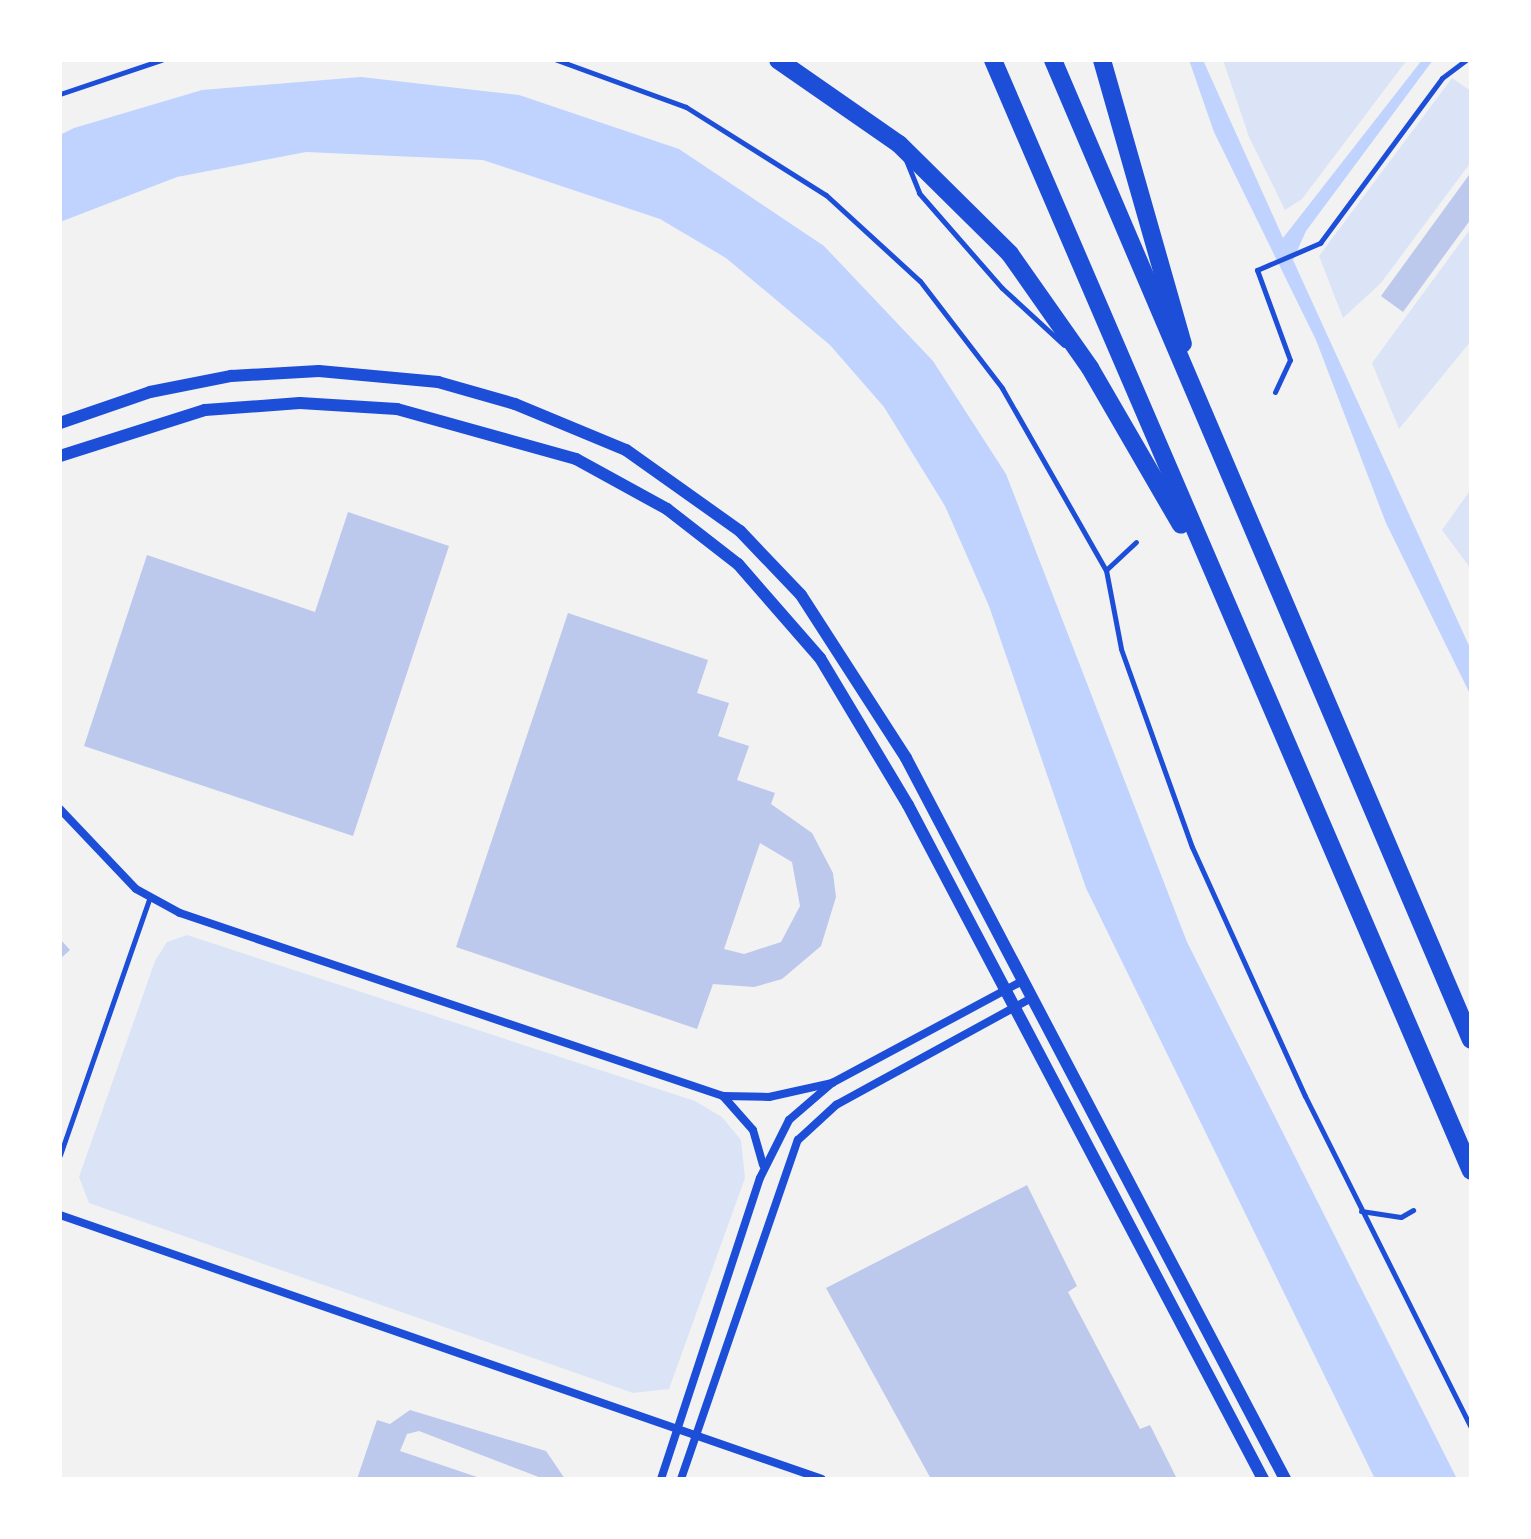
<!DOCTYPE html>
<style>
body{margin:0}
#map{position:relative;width:1531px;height:1539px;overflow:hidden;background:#f2f2f2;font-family:Literata,serif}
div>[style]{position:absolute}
.green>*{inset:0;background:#dbe4f7}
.water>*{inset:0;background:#bfd3fe}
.building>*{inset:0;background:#bdc9ec}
.service>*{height:5px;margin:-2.5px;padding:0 2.5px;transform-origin:2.5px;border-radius:2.5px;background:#1d4ed8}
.minor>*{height:8px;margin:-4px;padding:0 4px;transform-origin:4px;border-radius:4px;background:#1d4ed8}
.tertiary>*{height:12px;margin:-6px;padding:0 6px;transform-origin:6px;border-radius:6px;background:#1d4ed8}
.motorway>*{height:18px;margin:-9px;padding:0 9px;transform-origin:9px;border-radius:9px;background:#1d4ed8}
span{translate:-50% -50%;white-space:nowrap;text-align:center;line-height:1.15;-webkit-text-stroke:7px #fff;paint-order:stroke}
.frame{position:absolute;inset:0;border:62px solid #fff;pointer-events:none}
</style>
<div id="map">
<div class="green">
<i style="clip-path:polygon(1223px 60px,1407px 60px,1302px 199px,1285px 210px,1249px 137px)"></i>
<i style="clip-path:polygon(1452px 78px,1471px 91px,1471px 162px,1381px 283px,1343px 318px,1319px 256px)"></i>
<i style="clip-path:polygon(1471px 228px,1471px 341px,1399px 429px,1372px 363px)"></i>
<i style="clip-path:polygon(1471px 489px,1471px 569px,1442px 530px)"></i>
<i style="clip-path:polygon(187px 935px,695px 1101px,722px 1117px,741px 1140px,745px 1178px,669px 1389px,633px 1393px,89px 1203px,79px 1177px,155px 961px,167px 942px)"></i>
</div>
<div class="water">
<i style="clip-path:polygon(1189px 60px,1203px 60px,1283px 238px,1422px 60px,1433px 60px,1306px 231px,1293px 260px,1471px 650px,1471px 696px,1386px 523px,1316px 340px,1214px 132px)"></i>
<i style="clip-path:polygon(361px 77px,519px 95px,679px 149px,824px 246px,933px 361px,1006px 474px,1187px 942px,1457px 1479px,1375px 1479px,1086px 888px,989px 606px,945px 506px,884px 407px,830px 345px,726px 258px,660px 219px,483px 160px,306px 152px,177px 177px,60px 222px,60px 135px,74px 128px,202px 90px)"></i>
</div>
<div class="building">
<i style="clip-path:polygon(1469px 175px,1471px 219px,1403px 312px,1381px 296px)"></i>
<i style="clip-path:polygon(348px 512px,449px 546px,353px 836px,84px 746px,147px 555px,315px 612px)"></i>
<i style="clip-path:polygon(evenodd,568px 613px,708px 660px,697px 693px,729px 703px,718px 736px,749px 746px,737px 780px,775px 793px,771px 804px,812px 833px,833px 873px,836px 897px,821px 946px,782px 979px,754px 987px,713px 984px,697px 1029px,456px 947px,568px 613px,760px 843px,792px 862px,800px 906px,781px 942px,744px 954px,724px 949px,760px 843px)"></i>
<i style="clip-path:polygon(60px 939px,70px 950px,60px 959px)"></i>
<i style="clip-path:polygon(1027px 1185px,1077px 1286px,1068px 1292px,1140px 1429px,1150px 1425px,1177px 1479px,931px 1479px,826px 1288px)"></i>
<i style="clip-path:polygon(410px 1410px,546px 1451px,565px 1479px,544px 1479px,419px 1431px,407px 1434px,400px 1451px,483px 1479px,357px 1479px,377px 1420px,390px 1424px)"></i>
</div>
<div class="service">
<i style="left:557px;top:60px;width:137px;rotate:20deg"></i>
<i style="left:686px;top:107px;width:165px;rotate:32.2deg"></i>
<i style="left:826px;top:195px;width:127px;rotate:42.5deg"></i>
<i style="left:920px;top:281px;width:135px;rotate:52.5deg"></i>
<i style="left:1002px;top:388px;width:210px;rotate:60.3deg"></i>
<i style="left:1106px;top:570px;width:80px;rotate:79.2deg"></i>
<i style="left:1121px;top:649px;width:210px;rotate:70.3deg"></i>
<i style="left:1192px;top:847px;width:273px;rotate:65.6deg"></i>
<i style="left:1305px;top:1096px;width:370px;rotate:63.4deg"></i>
<i style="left:60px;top:94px;width:107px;rotate:-18.6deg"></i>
<i style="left:906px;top:160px;width:35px;rotate:68deg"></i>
<i style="left:919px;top:193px;width:126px;rotate:48.9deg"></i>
<i style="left:1002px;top:288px;width:84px;rotate:42.6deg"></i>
<i style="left:1275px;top:392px;width:35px;rotate:-65deg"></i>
<i style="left:1290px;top:360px;width:96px;rotate:-110.1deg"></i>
<i style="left:1257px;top:270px;width:69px;rotate:-23.2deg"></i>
<i style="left:1320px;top:243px;width:205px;rotate:-53.5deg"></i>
<i style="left:1442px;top:78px;width:30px;rotate:-37deg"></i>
<i style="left:1106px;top:570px;width:41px;rotate:-43deg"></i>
<i style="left:60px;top:1155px;width:271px;rotate:-70.8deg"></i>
<i style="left:1361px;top:1211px;width:40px;rotate:8.5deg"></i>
<i style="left:1401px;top:1217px;width:14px;rotate:-30deg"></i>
</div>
<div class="minor">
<i style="left:60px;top:809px;width:110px;rotate:46.5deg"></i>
<i style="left:136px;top:889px;width:50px;rotate:28.6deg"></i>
<i style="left:180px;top:913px;width:573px;rotate:18.62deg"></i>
<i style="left:723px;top:1096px;width:46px;rotate:1.2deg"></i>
<i style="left:769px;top:1097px;width:65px;rotate:-12.5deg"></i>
<i style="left:723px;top:1096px;width:45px;rotate:48.6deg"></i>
<i style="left:753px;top:1130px;width:36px;rotate:74deg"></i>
<i style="left:60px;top:1215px;width:806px;rotate:19.11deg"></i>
<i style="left:661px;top:1479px;width:317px;rotate:-71.8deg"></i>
<i style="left:760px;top:1178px;width:65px;rotate:-63.4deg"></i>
<i style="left:789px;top:1120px;width:57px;rotate:-40.7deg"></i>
<i style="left:832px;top:1083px;width:218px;rotate:-28.2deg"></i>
<i style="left:681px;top:1479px;width:359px;rotate:-71deg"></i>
<i style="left:798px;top:1140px;width:52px;rotate:-42.6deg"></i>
<i style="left:836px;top:1105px;width:225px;rotate:-28.7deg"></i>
</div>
<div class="tertiary">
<i style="left:60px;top:423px;width:95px;rotate:-19deg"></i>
<i style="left:150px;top:392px;width:83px;rotate:-11.2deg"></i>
<i style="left:231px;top:376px;width:88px;rotate:-3.3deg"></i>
<i style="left:319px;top:371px;width:120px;rotate:5.3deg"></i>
<i style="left:438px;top:382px;width:80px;rotate:15.9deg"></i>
<i style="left:515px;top:404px;width:120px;rotate:22.5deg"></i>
<i style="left:626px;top:450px;width:140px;rotate:35.4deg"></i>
<i style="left:740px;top:531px;width:88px;rotate:46.4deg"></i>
<i style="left:801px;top:595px;width:194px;rotate:57.2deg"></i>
<i style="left:906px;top:758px;width:815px;rotate:62.27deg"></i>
<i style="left:60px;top:456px;width:152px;rotate:-17.6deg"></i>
<i style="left:205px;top:410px;width:95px;rotate:-4.2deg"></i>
<i style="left:300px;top:403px;width:97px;rotate:3.5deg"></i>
<i style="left:397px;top:409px;width:186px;rotate:15.6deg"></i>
<i style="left:576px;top:459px;width:104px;rotate:28.8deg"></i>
<i style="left:667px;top:509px;width:90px;rotate:37.8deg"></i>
<i style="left:738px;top:564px;width:125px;rotate:48.9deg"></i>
<i style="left:820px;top:658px;width:171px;rotate:59.1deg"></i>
<i style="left:908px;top:805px;width:762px;rotate:62.22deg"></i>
</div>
<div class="motorway">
<i style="left:778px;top:60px;width:147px;rotate:34.8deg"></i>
<i style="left:899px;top:144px;width:156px;rotate:44.7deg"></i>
<i style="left:1010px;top:254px;width:139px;rotate:54.9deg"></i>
<i style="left:1090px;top:368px;width:181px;rotate:59.9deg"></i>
<i style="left:993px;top:60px;width:1209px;rotate:66.72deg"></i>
<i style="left:1053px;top:60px;width:1065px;rotate:66.9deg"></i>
<i style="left:1102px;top:60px;width:295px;rotate:74.1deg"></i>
</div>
<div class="frame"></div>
</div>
